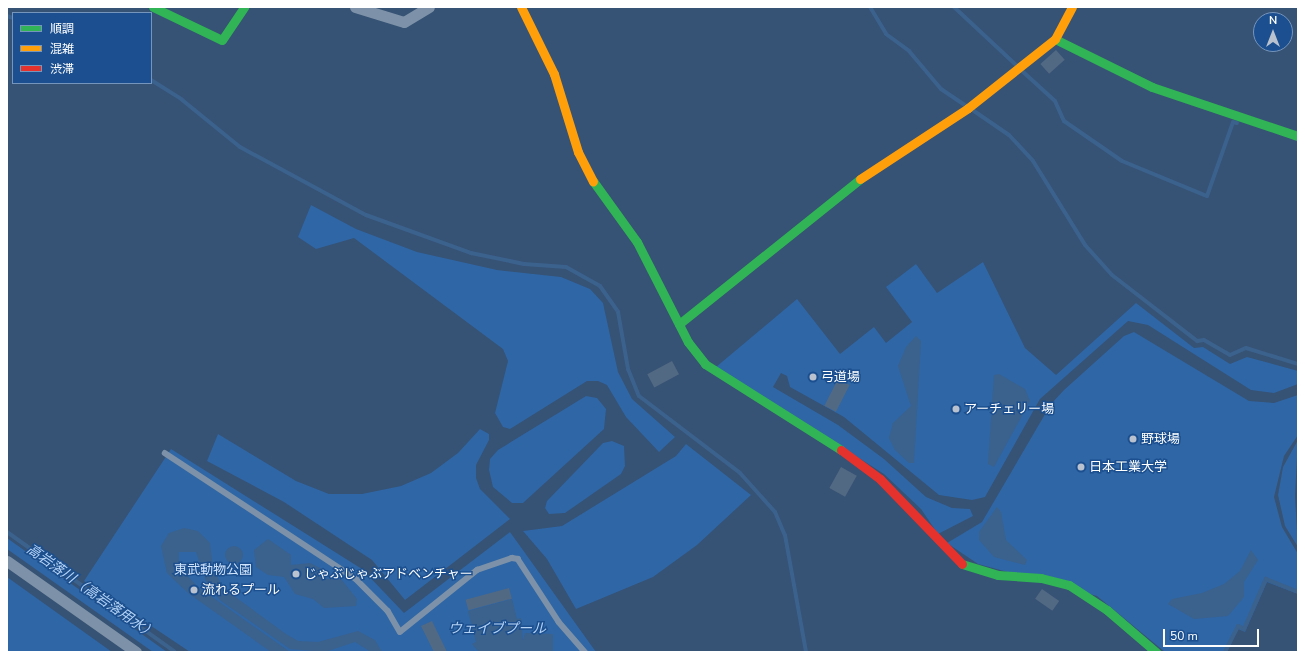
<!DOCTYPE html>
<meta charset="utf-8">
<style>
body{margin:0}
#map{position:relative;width:1305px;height:659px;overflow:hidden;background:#365274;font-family:"Nunito Sans","Noto Sans JP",sans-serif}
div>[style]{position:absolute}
.green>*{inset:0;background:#2f66a5}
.water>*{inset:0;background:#3b618d}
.round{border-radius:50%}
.stream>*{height:4px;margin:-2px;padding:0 2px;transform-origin:2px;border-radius:2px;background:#3b618d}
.building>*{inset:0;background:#526984;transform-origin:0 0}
.lane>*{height:5.5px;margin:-2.75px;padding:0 2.75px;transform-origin:2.75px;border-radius:2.75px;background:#7d92a8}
.street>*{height:11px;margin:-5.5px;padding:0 5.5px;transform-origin:5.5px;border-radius:5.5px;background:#7d92a8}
.fast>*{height:9px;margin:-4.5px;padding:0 4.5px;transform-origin:4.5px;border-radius:4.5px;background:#30b455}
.slow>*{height:9px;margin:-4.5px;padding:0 4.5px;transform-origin:4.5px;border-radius:4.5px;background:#ff9f0a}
.jam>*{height:9px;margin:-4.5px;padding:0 4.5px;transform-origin:4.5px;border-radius:4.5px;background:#e5322d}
.dots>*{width:11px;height:11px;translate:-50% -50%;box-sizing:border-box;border:2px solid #1b4f8f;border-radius:50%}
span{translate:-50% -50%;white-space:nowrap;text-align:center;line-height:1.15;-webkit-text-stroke:3px #1b4f8f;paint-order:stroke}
.poi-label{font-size:13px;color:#fff}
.left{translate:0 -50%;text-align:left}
.park-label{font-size:13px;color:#cfe3fa}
.water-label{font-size:14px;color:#b5d3f5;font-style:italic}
.frame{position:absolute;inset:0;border:8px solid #fff;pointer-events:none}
.legend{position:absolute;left:12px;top:12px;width:140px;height:72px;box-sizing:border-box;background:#1b4f8f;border:1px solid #7695bc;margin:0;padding:5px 7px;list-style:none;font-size:12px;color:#fff}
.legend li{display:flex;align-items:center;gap:8px;height:20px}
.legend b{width:20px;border:1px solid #7695bc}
.north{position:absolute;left:1253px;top:12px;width:40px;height:40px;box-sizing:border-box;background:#1b4f8f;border:1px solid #7695bc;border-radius:50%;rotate:0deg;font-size:11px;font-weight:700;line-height:16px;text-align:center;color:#fff}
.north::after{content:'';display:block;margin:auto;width:14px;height:18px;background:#b9c2ce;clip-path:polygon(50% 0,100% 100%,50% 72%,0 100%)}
.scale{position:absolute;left:1163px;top:629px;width:96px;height:18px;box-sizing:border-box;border:2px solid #fff;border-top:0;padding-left:5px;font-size:12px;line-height:14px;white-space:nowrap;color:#fff;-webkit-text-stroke:3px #1b4f8f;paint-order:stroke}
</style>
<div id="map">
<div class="green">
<i style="clip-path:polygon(311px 205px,356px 229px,417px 252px,497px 270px,561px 277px,590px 289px,603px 303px,618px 372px,632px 399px,675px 437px,659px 452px,626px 417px,607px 385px,598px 381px,587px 381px,510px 429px,503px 427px,495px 413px,508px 361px,503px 349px,354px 238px,316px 249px,298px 237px)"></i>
<i style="clip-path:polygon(983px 262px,1025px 348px,1056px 375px,1136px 303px,1194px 348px,1203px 347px,1230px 364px,1247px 357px,1298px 371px,1298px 384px,1274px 393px,1251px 390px,1148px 325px,1128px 321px,1040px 399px,985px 497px,972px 500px,939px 495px,844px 417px,790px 387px,787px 376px,781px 373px,773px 387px,838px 425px,884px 459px,926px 497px,952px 508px,970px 509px,973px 516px,938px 534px,921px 509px,884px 474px,716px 367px,797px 299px,840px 354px,874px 327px,886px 343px,912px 322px,886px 287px,916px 264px,937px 293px)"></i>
<i style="clip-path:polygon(1134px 332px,1249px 401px,1274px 403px,1298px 395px,1298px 435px,1284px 456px,1274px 497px,1282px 527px,1298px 554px,1298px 594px,1267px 582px,1245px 632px,1238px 629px,1227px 652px,1165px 652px,1097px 596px,978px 564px,947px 543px,982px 522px,1051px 404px,1064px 390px,1124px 336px)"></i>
<i style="clip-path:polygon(586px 396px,597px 398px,606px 409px,604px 429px,523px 503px,512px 503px,493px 487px,489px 470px,490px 459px,498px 450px)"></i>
<i style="clip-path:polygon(480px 429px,489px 434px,489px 440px,476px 465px,476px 478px,480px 489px,510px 519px,405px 600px,372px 560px,284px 502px,207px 461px,218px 434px,296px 481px,329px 494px,362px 494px,401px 486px,431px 473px,458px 453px)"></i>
<i style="clip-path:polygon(1298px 440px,1295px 496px,1298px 547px,1285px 526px,1278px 495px,1283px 467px)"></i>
<i style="clip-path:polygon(612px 441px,624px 446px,625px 466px,621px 474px,565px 513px,549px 514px,545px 508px,547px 501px,603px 443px)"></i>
<i style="clip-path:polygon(686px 444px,751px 495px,697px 545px,653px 577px,576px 609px,547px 559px,523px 531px,562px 526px,676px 456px)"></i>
<i style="clip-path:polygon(171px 449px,362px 569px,404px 613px,510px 532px,596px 652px,190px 652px,84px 581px)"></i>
<i style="clip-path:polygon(7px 538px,167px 652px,153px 652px,7px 549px)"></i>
<i style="clip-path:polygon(7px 577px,112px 652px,7px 652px)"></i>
</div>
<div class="water">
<i style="clip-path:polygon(916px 336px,921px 341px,914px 463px,909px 463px,895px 450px,889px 438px,893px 423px,911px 406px,898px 366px,906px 347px)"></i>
<i style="clip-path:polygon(999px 374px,1025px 389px,1030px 401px,994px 467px,988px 464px,994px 375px)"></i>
<i style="clip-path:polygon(997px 507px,1001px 512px,1006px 540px,1027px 560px,1025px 565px,994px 557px,979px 540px,979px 532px)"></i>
<i style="clip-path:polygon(184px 528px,198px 531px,210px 543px,213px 568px,223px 588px,286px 634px,298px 641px,318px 642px,358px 631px,375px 640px,382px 652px,371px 652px,355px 642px,325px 652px,290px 649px,221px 601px,207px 584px,196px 552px,179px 552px,179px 567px,198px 587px,290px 652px,271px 652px,188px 593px,167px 573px,161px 546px,169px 533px)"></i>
<i style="clip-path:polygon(268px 539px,291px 555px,291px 565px,310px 563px,322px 569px,327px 579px,341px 579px,357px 599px,356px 606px,324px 608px,313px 599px,295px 594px,284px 577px,268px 575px,256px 567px,254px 550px)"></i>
<i class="round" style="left:225px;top:546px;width:18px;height:18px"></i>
<i style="clip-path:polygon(1251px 550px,1258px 560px,1244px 582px,1244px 597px,1228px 616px,1194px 619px,1168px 604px,1172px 599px,1202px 593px,1224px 584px,1240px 571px)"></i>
<i style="clip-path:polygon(512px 599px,517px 619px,521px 618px,523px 641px,525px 633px,553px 634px,553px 652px,479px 652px,472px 644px,476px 642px,468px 611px)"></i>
</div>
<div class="stream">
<i style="left:870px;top:7px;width:31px;rotate:59deg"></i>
<i style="left:886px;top:34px;width:29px;rotate:36deg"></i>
<i style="left:909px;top:51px;width:50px;rotate:49.9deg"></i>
<i style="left:941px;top:89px;width:30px;rotate:34deg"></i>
<i style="left:954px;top:7px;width:85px;rotate:43.1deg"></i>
<i style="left:7px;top:16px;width:6px;rotate:18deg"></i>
<i style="left:1021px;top:70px;width:46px;rotate:42.4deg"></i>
<i style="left:1055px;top:101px;width:22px;rotate:66deg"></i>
<i style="left:1064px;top:121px;width:70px;rotate:34.6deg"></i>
<i style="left:1122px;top:161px;width:92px;rotate:22.4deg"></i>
<i style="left:1207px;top:196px;width:78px;rotate:-70.6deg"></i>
<i style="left:1233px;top:122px;width:4px;rotate:14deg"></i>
<i style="left:151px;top:80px;width:36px;rotate:32deg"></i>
<i style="left:181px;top:99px;width:76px;rotate:39.1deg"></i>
<i style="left:240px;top:147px;width:143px;rotate:28.4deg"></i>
<i style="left:366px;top:215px;width:112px;rotate:19.9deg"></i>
<i style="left:471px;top:253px;width:54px;rotate:11.7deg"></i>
<i style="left:524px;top:264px;width:42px;rotate:4.1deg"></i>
<i style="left:566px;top:267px;width:39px;rotate:29deg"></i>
<i style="left:600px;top:286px;width:32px;rotate:55deg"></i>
<i style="left:618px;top:312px;width:58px;rotate:80deg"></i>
<i style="left:628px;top:369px;width:29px;rotate:68deg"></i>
<i style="left:639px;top:396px;width:127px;rotate:37.3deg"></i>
<i style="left:740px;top:473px;width:52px;rotate:48.1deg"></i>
<i style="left:775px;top:512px;width:25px;rotate:67deg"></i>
<i style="left:785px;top:535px;width:119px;rotate:79.8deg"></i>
<i style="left:971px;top:109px;width:46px;rotate:34.4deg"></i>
<i style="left:1009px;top:135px;width:35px;rotate:47deg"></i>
<i style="left:1033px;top:161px;width:99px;rotate:58.2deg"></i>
<i style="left:1085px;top:245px;width:40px;rotate:48deg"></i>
<i style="left:1112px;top:275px;width:108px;rotate:37.8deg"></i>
<i style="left:1197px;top:341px;width:7px;rotate:-8deg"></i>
<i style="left:1204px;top:340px;width:30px;rotate:30deg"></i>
<i style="left:1230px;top:355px;width:17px;rotate:-24deg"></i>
<i style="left:1246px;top:348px;width:54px;rotate:17.1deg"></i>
<i style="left:7px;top:532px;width:206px;rotate:35.5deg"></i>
<i style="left:1225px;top:652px;width:29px;rotate:-63deg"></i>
<i style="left:1238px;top:626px;width:7px;rotate:27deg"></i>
<i style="left:1244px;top:629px;width:55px;rotate:-66.3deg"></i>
<i style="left:1266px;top:579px;width:35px;rotate:22deg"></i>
</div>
<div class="building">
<i style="left:1056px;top:50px;width:13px;height:21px;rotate:48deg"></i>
<i style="left:672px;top:361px;width:15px;height:28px;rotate:62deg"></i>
<i style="left:838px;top:379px;width:13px;height:30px;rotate:27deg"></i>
<i style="left:841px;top:467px;width:18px;height:24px;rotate:29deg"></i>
<i style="left:509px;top:588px;width:11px;height:45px;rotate:75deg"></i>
<i style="left:1042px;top:589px;width:21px;height:12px;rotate:35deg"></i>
<i style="clip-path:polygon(432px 621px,447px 652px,434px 652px,421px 626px)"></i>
</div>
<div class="lane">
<i style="left:165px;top:453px;width:229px;rotate:33.4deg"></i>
<i style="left:356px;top:579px;width:45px;rotate:45deg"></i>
<i style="left:388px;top:611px;width:24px;rotate:60deg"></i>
<i style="left:400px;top:632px;width:99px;rotate:-38.8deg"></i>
<i style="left:477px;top:570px;width:37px;rotate:-19deg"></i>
<i style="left:512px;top:558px;width:6px;rotate:9deg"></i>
<i style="left:518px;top:559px;width:75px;rotate:56.9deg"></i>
<i style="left:559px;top:622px;width:40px;rotate:49deg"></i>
</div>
<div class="street">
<i style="left:355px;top:7px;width:51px;rotate:17deg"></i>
<i style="left:404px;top:22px;width:29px;rotate:-31deg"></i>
<i style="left:7px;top:561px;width:158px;rotate:35.2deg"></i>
</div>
<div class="fast">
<i style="left:153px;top:7px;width:76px;rotate:25.6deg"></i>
<i style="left:222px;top:40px;width:40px;rotate:-56deg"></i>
<i style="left:1055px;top:39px;width:108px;rotate:26.3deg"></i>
<i style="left:1152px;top:87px;width:154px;rotate:18.6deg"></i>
<i style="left:593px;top:181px;width:75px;rotate:54.2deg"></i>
<i style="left:637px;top:242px;width:112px;rotate:63deg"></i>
<i style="left:688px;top:342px;width:28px;rotate:52deg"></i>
<i style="left:705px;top:364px;width:161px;rotate:32.3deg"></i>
<i style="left:679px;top:324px;width:232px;rotate:-38.7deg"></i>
<i style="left:962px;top:564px;width:38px;rotate:17deg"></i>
<i style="left:998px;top:575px;width:43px;rotate:4deg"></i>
<i style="left:1041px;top:578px;width:29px;rotate:14deg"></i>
<i style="left:1069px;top:585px;width:45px;rotate:33.3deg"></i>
<i style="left:1107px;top:610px;width:65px;rotate:40.6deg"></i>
</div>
<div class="slow">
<i style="left:521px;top:7px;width:75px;rotate:63.8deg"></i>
<i style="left:554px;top:74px;width:82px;rotate:72.9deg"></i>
<i style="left:578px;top:152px;width:33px;rotate:63deg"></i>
<i style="left:860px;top:179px;width:129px;rotate:-33.3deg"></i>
<i style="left:968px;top:108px;width:111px;rotate:-38.4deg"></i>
<i style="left:1055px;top:39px;width:36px;rotate:-62deg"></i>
</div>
<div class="jam">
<i style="left:841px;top:450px;width:49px;rotate:36.6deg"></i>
<i style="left:880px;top:479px;width:118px;rotate:46deg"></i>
</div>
<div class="dots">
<i style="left:813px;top:377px;background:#b9c2ce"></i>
<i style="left:956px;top:409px;background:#b9c2ce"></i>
<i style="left:1133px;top:439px;background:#b9c2ce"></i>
<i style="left:1081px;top:467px;background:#b9c2ce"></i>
<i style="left:296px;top:574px;background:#b9c2ce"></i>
<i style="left:194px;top:590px;background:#b9c2ce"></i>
</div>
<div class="poi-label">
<span class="left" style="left:821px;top:377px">弓道場</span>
<span class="left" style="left:964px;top:409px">アーチェリー場</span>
<span class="left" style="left:1141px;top:439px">野球場</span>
<span class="left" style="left:1089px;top:467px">日本工業大学</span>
<span class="left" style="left:304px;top:574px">じゃぶじゃぶアドベンチャー</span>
<span class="left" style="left:202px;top:590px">流れるプール</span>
</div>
<div class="park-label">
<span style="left:213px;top:570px">東武動物公園</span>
</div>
<div class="water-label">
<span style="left:91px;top:592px;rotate:35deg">高岩落川（高岩落用水）</span>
<span style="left:497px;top:629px">ウェイブプール</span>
</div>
<div class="frame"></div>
<ul class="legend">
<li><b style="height:5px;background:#30b455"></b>順調</li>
<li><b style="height:5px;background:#ff9f0a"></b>混雑</li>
<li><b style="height:5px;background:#e5322d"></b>渋滞</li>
</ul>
<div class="north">N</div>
<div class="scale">50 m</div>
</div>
